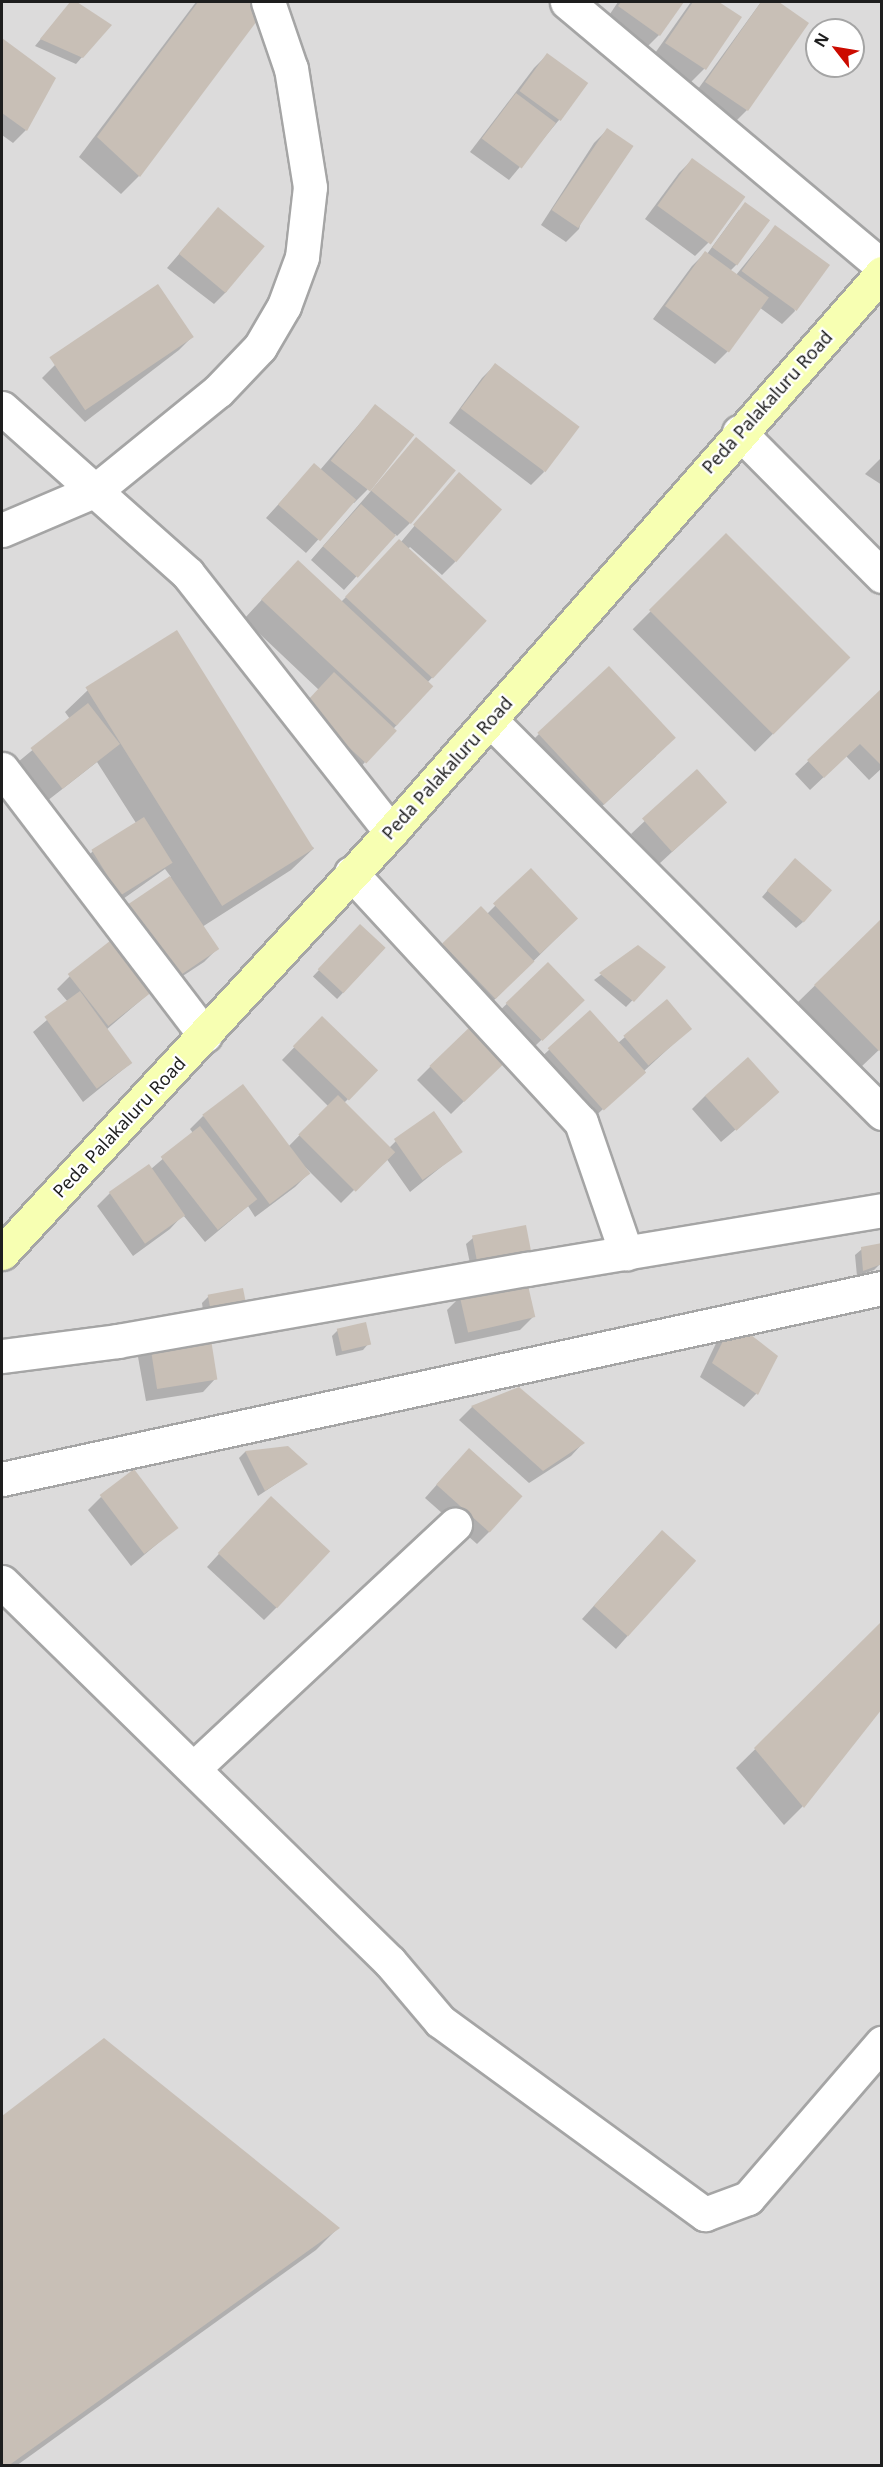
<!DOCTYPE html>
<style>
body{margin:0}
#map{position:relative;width:883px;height:2467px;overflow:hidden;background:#f0ece3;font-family:"Noto Sans",sans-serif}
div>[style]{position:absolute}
.residential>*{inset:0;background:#dcdbdb}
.shadow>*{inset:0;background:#0003;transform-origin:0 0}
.building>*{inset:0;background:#c8bfb6;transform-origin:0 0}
.roads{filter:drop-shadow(2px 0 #a5a5a5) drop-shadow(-2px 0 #a5a5a5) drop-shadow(0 2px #a5a5a5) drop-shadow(0 -2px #a5a5a5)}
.minor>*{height:33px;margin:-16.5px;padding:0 16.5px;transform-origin:16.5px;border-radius:16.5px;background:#fff}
.secondary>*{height:33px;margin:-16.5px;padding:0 16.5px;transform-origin:16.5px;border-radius:16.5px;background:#f7ffb2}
span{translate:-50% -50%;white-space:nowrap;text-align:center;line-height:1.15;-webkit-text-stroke:4.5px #fff;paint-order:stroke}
.street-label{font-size:18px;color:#1e1e1e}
.frame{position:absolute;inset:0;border:3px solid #1e1e1e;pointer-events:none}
.north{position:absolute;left:805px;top:18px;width:60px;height:60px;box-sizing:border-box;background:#fff;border:2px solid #a5a5a5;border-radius:50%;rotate:301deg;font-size:16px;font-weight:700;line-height:24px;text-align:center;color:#1e1e1e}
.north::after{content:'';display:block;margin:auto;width:21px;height:27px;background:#cc0b00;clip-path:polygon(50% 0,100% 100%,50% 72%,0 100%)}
</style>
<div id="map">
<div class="residential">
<i style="clip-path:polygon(evenodd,2px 2px,881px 2px,881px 2465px,2px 2466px,2px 2px,817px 30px,853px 30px,853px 66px,817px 66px,817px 30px)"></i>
</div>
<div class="shadow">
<i style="clip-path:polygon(71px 2px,109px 26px,76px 64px,35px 46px)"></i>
<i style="clip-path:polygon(196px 2px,261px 2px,267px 5px,139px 176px,121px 194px,79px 157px)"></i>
<i style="clip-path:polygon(618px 2px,682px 2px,659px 35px,646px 48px,606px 20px)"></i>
<i style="clip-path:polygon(691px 2px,716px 2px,740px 17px,704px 69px,691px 82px,653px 56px)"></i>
<i style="clip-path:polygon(761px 2px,776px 2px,807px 23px,747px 110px,734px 123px,693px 96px)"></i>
<i style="clip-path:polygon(2px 40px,54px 78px,26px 130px,13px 143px,2px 135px)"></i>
<i style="clip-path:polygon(547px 55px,586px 83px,559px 120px,509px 180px,470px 152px,534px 68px)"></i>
<i style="clip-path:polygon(607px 130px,579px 229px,566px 242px,541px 225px,594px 143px)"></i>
<i style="clip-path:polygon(692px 160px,708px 243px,695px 256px,645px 219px,679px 173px)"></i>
<i style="clip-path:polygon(218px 209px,227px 291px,214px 304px,167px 268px)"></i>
<i style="clip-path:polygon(739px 210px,736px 265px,730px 271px,736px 275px,775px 227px,795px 311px,782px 324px,759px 307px,728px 351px,715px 364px,653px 319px,692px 266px,705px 253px,707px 254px)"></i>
<i style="clip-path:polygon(158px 287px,192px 337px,179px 350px,85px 422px,42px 378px,55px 365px)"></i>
<i style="clip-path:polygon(495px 365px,544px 472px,531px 485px,449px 423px,482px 378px)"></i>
<i style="clip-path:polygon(375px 406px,412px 436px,367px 490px,354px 503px,352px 502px,306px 553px,266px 518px,314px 465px,320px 470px)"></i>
<i style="clip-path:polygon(416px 439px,410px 523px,397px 536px,395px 534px,344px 590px,311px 560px)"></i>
<i style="clip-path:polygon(882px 457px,882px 485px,865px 474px)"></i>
<i style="clip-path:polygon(447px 487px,455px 562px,442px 575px,410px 547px,408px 549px,485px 621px,427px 683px,430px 686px,353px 776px,291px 718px,319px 690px,244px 619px,280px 580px,341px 602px,401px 542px)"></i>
<i style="left:726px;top:536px;width:173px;height:132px;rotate:45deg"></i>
<i style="clip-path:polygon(88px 690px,314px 848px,291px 870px,202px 927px,217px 949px,204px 962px,163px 989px,116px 918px,129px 905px,171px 877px,165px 869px,109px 909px,80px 864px,93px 851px,136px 823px,97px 762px,47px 801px,18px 762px,70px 719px,65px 712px)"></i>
<i style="clip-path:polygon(882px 690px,882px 768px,869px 780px,846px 756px,810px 790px,795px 774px)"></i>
<i style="clip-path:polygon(539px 734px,656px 756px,585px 822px,520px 753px)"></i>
<i style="clip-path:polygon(697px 772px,712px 815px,659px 864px,631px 834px)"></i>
<i style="clip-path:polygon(789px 866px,803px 922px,796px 928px,762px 897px)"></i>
<i style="clip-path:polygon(531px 870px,576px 919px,483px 1011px,431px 959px,481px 909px,487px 914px)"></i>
<i style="clip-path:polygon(882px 920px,882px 1047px,860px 1068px,796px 1004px)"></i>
<i style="left:360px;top:926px;width:33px;height:69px;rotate:43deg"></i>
<i style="clip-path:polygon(638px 947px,664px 967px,626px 1007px,594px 980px)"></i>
<i style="left:548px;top:964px;width:50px;height:76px;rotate:46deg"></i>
<i style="clip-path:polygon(70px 976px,154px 989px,106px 1030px,131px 1063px,83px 1102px,33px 1032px,68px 1002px,57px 989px)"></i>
<i style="clip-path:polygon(590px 1012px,618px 1043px,625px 1037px,683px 1035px,589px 1122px,536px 1062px)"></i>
<i style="clip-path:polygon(310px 1031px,376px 1071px,344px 1103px,389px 1148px,396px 1141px,461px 1151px,410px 1192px,386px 1158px,341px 1203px,305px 1167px,308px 1174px,295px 1187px,255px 1217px,248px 1206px,205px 1242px,183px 1215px,170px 1229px,133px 1256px,97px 1206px,110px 1193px,151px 1169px,193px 1133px,190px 1129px,203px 1116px,288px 1147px,328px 1106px,282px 1060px)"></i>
<i style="clip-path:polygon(507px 1059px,451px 1114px,417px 1080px,430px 1067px)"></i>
<i style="clip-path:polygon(705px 1096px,764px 1105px,721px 1142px,692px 1109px)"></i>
<i style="clip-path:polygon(524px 1227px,472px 1273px,466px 1244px,473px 1238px)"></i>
<i style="clip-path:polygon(882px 1240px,881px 1263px,874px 1270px,857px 1276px,855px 1255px,862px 1249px,881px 1245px)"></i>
<i style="clip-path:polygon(242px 1290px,205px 1325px,202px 1303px,209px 1296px)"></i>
<i style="clip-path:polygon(460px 1297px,533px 1317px,520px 1330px,455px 1344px,447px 1310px)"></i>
<i style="clip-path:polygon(338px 1330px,369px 1343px,363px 1350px,336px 1356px,332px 1336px)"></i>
<i style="clip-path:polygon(720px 1335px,777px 1357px,756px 1394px,744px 1407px,700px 1377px)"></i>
<i style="clip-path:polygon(151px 1344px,216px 1378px,203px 1392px,146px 1401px,138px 1357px)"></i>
<i style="clip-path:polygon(519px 1389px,583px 1443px,571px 1456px,529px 1483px,459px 1420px,472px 1407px)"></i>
<i style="clip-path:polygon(287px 1447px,306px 1464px,258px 1496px,239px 1458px,245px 1452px)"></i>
<i style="clip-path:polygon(456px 1463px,490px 1531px,477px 1544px,425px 1498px)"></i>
<i style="clip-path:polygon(101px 1497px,176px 1528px,131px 1566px,88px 1510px)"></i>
<i style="clip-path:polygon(258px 1511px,277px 1607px,264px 1620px,207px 1567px)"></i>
<i style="clip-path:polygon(649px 1545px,694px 1561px,616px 1649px,582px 1619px)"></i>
<i style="clip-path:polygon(882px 1624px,882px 1707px,802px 1807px,784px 1825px,736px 1768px)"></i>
<i style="clip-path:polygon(104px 2040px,338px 2228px,316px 2250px,16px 2466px,2px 2466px,2px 2118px)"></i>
</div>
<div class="building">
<i style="clip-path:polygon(70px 2px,77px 2px,112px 25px,83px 58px,40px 39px)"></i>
<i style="clip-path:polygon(198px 2px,264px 2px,269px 5px,140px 177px,97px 137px)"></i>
<i style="clip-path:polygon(621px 2px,684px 2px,660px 36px,618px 6px)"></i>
<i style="clip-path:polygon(693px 2px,719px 2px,742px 17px,706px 70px,665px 43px)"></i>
<i style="clip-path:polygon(761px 2px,779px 2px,809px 23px,748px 111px,705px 82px)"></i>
<i style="clip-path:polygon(2px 38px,56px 78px,27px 131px,2px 113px)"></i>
<i style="left:547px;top:53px;width:51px;height:47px;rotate:36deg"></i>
<i style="left:516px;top:93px;width:50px;height:57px;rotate:37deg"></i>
<i style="left:607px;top:128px;width:32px;height:99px;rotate:34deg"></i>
<i style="left:692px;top:158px;width:66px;height:59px;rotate:36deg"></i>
<i style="left:745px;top:202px;width:31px;height:56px;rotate:36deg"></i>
<i style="left:218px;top:207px;width:61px;height:61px;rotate:40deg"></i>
<i style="left:775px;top:225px;width:68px;height:57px;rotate:36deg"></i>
<i style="left:705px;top:251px;width:79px;height:68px;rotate:36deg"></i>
<i style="left:158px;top:284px;width:64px;height:131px;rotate:56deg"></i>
<i style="left:495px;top:363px;width:106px;height:57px;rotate:37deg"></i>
<i style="left:375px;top:404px;width:50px;height:72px;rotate:38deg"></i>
<i style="left:416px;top:437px;width:52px;height:70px;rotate:40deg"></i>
<i style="left:314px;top:463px;width:56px;height:55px;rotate:41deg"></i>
<i style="left:459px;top:472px;width:57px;height:70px;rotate:41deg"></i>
<i style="left:361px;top:504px;width:47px;height:57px;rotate:42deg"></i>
<i style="left:726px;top:533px;width:176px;height:109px;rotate:45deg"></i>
<i style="left:399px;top:539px;width:120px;height:79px;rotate:43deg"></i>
<i style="left:298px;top:560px;width:185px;height:54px;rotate:43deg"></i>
<i style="left:177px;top:630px;width:258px;height:108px;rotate:58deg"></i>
<i style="left:609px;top:666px;width:98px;height:98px;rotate:47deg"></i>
<i style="left:334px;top:672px;width:86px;height:45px;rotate:43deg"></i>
<i style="clip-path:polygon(882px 688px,882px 766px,860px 744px,824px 778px,807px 760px)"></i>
<i style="left:88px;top:703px;width:52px;height:73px;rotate:52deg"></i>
<i style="left:697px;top:769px;width:45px;height:74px;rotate:48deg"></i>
<i style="left:144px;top:817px;width:54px;height:62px;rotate:58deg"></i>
<i style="left:795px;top:858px;width:49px;height:43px;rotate:41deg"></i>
<i style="left:531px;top:868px;width:69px;height:52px;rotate:47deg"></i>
<i style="left:170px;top:876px;width:88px;height:50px;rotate:56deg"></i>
<i style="left:481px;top:906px;width:77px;height:54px;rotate:46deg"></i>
<i style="clip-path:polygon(882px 918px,882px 1049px,879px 1051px,814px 985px)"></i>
<i style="left:360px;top:924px;width:35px;height:62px;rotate:43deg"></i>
<i style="left:115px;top:937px;width:66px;height:60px;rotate:52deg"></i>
<i style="clip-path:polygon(638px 945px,666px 967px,634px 1002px,599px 973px)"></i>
<i style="left:548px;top:962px;width:53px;height:59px;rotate:46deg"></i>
<i style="left:80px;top:991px;width:89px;height:44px;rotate:54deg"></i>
<i style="left:667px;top:999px;width:39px;height:57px;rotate:50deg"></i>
<i style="left:590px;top:1010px;width:84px;height:57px;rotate:48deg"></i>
<i style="left:322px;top:1016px;width:78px;height:42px;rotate:44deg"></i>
<i style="left:474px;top:1023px;width:50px;height:62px;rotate:46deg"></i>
<i style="left:748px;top:1057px;width:47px;height:58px;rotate:48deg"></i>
<i style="left:243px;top:1084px;width:112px;height:51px;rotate:53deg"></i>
<i style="left:338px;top:1095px;width:81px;height:56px;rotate:45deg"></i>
<i style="left:434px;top:1111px;width:50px;height:49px;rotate:55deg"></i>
<i style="left:200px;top:1126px;width:93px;height:50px;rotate:52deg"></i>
<i style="left:149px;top:1164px;width:63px;height:49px;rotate:55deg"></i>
<i style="left:526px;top:1225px;width:33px;height:55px;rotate:79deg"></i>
<i style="clip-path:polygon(882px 1243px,882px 1264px,863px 1271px,861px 1247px)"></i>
<i style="left:527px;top:1281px;width:37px;height:69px;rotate:77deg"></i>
<i style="left:243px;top:1288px;width:25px;height:36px;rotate:79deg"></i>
<i style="clip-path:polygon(733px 1321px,778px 1356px,758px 1395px,712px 1363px)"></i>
<i style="left:366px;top:1322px;width:23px;height:30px;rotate:77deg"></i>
<i style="left:210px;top:1333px;width:47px;height:61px;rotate:81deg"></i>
<i style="clip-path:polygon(519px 1387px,585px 1443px,543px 1471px,471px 1406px)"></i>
<i style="clip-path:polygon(288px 1446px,308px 1464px,265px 1491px,245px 1451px)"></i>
<i style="left:469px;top:1448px;width:72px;height:49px;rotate:42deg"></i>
<i style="left:134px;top:1469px;width:74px;height:43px;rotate:53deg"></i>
<i style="left:271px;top:1496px;width:81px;height:78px;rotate:43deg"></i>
<i style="left:662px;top:1530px;width:46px;height:102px;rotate:42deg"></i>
<i style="clip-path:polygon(882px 1621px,882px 1709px,804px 1808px,754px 1748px)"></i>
<i style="clip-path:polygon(104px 2038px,340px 2228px,8px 2466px,2px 2466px,2px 2116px)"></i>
</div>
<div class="roads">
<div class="minor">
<i style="left:567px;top:2px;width:411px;rotate:40deg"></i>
<i style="left:2px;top:408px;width:249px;rotate:41.7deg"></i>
<i style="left:188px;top:574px;width:328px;rotate:51.8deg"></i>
<i style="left:739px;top:432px;width:203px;rotate:45.2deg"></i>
<i style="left:2px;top:530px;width:102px;rotate:-23.1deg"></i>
<i style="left:96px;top:490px;width:157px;rotate:-39.1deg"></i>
<i style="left:218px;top:391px;width:61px;rotate:-46.3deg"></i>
<i style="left:260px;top:347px;width:48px;rotate:-59.7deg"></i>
<i style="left:284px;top:306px;width:52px;rotate:-69.8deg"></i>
<i style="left:302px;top:257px;width:70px;rotate:-83.5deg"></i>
<i style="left:310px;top:187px;width:120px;rotate:-99.1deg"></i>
<i style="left:291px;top:69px;width:71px;rotate:-108.9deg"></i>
<i style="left:490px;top:720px;width:555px;rotate:45.07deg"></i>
<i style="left:2px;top:769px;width:335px;rotate:52.7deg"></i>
<i style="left:351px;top:873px;width:339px;rotate:47.3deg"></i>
<i style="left:581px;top:1122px;width:139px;rotate:71deg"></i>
<i style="left:2px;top:1356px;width:117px;rotate:-7.4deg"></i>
<i style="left:118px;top:1341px;width:415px;rotate:-10deg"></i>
<i style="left:527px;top:1269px;width:360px;rotate:-9.4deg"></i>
<i style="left:2px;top:1479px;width:900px;rotate:-12.25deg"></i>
<i style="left:2px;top:1582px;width:543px;rotate:44.4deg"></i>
<i style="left:390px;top:1962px;width:77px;rotate:49.7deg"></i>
<i style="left:440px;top:2021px;width:328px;rotate:36.1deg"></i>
<i style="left:705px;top:2214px;width:46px;rotate:-20.4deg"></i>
<i style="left:748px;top:2198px;width:205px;rotate:-49.2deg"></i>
<i style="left:194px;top:1768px;width:357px;rotate:-43deg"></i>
</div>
<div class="secondary">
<i style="left:2px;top:1253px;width:573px;rotate:-47.26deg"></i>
<i style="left:391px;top:832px;width:744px;rotate:-48.71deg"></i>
</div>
</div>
<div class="street-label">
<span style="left:767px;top:402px;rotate:-48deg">Peda Palakaluru Road</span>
<span style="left:447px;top:768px;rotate:-48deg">Peda Palakaluru Road</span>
<span style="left:119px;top:1127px;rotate:-47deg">Peda Palakaluru Road</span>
</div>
<div class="frame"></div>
<div class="north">N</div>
</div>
